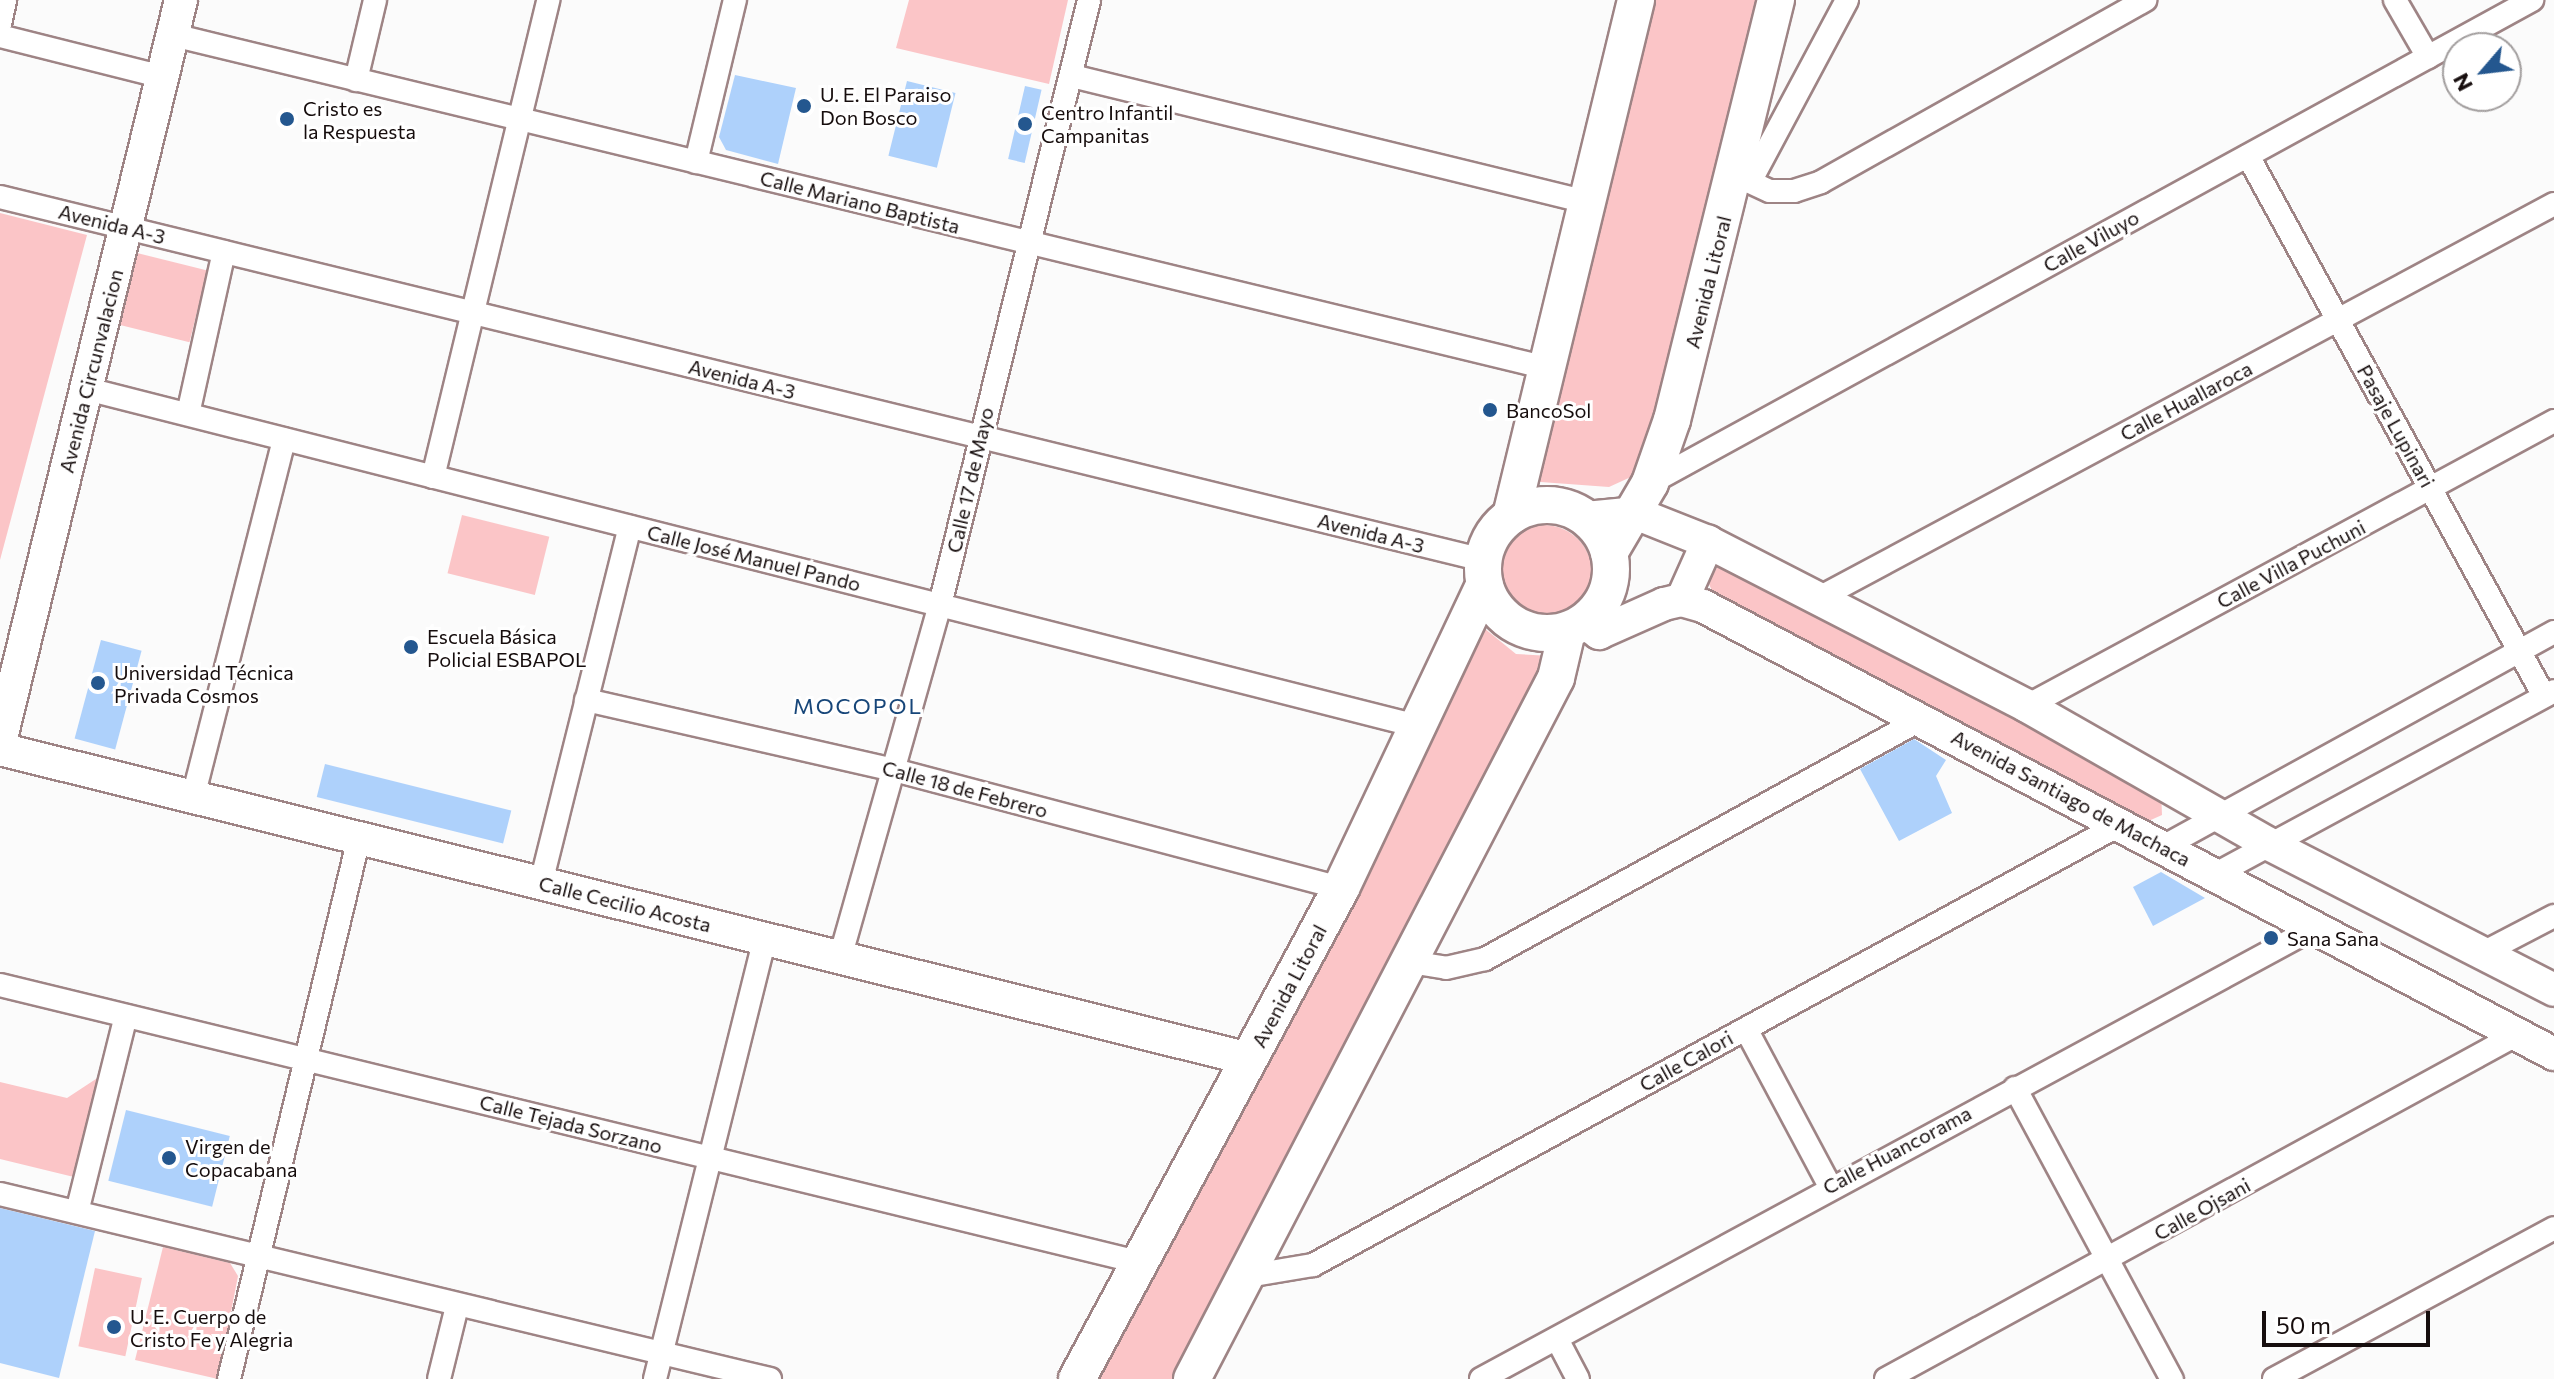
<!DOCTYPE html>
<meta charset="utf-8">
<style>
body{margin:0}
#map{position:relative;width:2554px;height:1379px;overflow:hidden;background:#fbfbfb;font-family:Commissioner,sans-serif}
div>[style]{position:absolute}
.green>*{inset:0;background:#fbc5c7;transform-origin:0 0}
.round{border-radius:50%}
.building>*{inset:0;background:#aed1fb;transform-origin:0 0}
.roads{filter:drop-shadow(2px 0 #9e8485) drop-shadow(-2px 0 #9e8485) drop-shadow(0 2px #9e8485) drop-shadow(0 -2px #9e8485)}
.street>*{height:22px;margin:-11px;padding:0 11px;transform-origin:11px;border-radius:11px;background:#fff}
.secondary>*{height:32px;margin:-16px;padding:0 16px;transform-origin:16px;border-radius:16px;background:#fff}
.primary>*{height:36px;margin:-18px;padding:0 18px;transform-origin:18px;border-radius:18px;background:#fff}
.primary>.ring{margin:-18px;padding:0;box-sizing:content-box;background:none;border:36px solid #fff;border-radius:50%}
.dots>*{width:22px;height:22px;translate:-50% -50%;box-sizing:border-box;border:4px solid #fff;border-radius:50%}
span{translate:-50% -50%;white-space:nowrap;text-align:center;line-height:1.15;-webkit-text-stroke:6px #fff;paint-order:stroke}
.poi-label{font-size:20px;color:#160d0d}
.left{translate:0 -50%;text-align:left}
.street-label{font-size:20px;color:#160d0d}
.neighbourhood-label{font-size:22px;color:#174679;letter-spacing:2px}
.north{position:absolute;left:2442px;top:32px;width:80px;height:80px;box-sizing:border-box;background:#fff;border:2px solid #a29e9e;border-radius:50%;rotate:242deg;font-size:22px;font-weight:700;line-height:32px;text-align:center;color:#160d0d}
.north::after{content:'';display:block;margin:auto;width:28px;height:36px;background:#24578f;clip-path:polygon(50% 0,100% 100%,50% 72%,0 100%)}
.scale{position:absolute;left:2262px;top:1311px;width:168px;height:36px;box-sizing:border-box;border:4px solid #160d0d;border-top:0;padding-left:10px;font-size:24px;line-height:28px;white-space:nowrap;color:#160d0d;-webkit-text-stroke:6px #fff;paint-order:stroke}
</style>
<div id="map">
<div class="green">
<i style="clip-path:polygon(909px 0,1068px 0,1049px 84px,896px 48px)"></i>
<i style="clip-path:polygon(1643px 0,1761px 0,1642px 463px,1633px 476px,1609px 487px,1527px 481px)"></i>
<i style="clip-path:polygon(0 213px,87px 235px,0 560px)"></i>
<i style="left:121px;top:249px;width:89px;height:74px;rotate:14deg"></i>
<i style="left:462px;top:515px;width:90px;height:60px;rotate:14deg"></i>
<i class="round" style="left:1496px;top:525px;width:96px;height:96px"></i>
<i style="clip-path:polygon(1720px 563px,2161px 790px,2162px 815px,2144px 823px,1714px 595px,1708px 582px)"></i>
<i style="clip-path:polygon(1484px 628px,1516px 654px,1551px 656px,1175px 1379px,1092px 1379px)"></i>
<i style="clip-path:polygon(102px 1075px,78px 1178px,0 1159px,0 1082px,67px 1098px)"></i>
<i style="clip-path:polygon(163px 1247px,230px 1263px,238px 1276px,218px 1379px,135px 1360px)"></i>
<i style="left:95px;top:1268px;width:48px;height:80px;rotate:12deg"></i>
</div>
<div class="building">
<i style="clip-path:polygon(735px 75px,796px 88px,778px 164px,726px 150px,719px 137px)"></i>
<i style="left:907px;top:81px;width:50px;height:77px;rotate:14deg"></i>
<i style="left:1025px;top:86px;width:17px;height:75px;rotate:13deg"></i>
<i style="left:101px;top:640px;width:42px;height:102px;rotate:15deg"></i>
<i style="clip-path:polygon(1914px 739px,1946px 760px,1936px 776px,1952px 813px,1899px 841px,1860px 769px)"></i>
<i style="left:325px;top:764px;width:192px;height:34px;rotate:14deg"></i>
<i style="clip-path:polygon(2161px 872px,2205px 898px,2153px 926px,2133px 887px)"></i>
<i style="left:126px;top:1110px;width:107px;height:73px;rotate:14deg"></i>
<i style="clip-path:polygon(0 1208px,95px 1231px,59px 1378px,0 1363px)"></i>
</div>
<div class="roads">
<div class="street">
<i style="left:2395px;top:0;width:66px;rotate:59.9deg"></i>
<i style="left:0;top:24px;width:25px;rotate:-78deg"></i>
<i style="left:173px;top:35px;width:1414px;rotate:13.62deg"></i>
<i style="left:0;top:36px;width:168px;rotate:14.1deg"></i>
<i style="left:1072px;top:76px;width:530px;rotate:13.75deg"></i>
<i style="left:356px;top:80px;width:82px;rotate:-76.6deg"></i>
<i style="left:2248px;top:156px;width:616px;rotate:61.27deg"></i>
<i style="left:696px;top:162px;width:167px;rotate:-76.5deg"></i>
<i style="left:1735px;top:175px;width:38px;rotate:25deg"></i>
<i style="left:1770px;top:191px;width:24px"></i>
<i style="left:1794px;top:191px;width:28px;rotate:-18deg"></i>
<i style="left:1821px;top:182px;width:372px;rotate:-29.3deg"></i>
<i style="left:1751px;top:180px;width:204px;rotate:-61.9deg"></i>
<i style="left:0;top:197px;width:1527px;rotate:13.75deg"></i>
<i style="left:87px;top:389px;width:1376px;rotate:14.22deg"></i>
<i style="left:188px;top:414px;width:166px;rotate:-77.5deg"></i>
<i style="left:433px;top:477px;width:491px;rotate:-76.4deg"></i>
<i style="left:1650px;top:483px;width:1006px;rotate:-28.71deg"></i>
<i style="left:1819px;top:598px;width:834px;rotate:-28.19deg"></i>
<i style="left:586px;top:700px;width:316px;rotate:12.8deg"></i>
<i style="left:894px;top:770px;width:462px;rotate:14.8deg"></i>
<i style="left:2027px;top:706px;width:599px;rotate:-28.4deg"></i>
<i style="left:193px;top:797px;width:369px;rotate:-75.7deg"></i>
<i style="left:2163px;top:847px;width:446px;rotate:-28.8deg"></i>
<i style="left:2216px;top:874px;width:384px;rotate:-28.4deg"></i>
<i style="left:541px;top:883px;width:367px;rotate:-76deg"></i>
<i style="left:2483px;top:953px;width:80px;rotate:-27.5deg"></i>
<i style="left:840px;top:958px;width:367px;rotate:-74.2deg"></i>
<i style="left:940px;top:605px;width:623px;rotate:-76.16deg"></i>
<i style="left:1410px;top:962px;width:36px;rotate:9deg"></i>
<i style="left:1446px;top:968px;width:40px;rotate:-13deg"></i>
<i style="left:1485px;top:959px;width:498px;rotate:-28.8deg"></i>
<i style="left:0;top:985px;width:1175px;rotate:13.68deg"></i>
<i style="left:1746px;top:1029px;width:178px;rotate:61.9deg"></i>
<i style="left:2015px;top:1088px;width:331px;rotate:61.7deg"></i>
<i style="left:0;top:1194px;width:792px;rotate:13.51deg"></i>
<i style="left:77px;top:1212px;width:202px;rotate:-76deg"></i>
<i style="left:1247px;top:1276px;width:67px;rotate:-9.5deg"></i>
<i style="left:1313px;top:1265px;width:918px;rotate:-28.63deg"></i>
<i style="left:1557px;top:1339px;width:45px;rotate:62.3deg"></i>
<i style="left:229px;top:1379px;width:556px;rotate:-76.49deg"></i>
<i style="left:439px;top:1379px;width:75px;rotate:-76.1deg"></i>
<i style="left:655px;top:1379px;width:454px;rotate:-76deg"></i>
<i style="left:1481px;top:1379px;width:949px;rotate:-28.43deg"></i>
<i style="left:1886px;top:1379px;width:718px;rotate:-28.64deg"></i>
<i style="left:2274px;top:1379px;width:318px;rotate:-28.3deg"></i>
</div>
<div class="secondary">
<i style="left:1586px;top:518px;width:49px;rotate:-5.8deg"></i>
<i style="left:1635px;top:513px;width:79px;rotate:21.7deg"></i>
<i style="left:1708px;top:542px;width:359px;rotate:27.2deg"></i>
<i style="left:2027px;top:706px;width:279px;rotate:29.7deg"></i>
<i style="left:2269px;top:844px;width:320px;rotate:27.1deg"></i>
<i style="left:1682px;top:600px;width:64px;rotate:-65.9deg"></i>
<i style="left:1584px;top:622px;width:19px;rotate:36deg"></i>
<i style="left:1599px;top:633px;width:71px;rotate:-24deg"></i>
<i style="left:1664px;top:604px;width:18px;rotate:-13deg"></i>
<i style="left:1682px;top:600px;width:22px;rotate:16deg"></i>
<i style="left:1703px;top:606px;width:962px;rotate:27.76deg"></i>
<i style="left:0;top:742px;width:764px;rotate:-76.29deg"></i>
<i style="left:0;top:749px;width:1287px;rotate:13.94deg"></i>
</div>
<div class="primary">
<i class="ring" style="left:1483px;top:505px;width:92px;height:92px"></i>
<i style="left:1511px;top:516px;width:531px;rotate:-76.38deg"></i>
<i style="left:1609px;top:553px;width:81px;rotate:-59.6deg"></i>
<i style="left:1650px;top:483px;width:67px;rotate:-70.8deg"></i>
<i style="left:1672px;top:420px;width:433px;rotate:-76.1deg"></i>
<i style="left:1077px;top:1379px;width:557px;rotate:-61.73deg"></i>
<i style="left:1341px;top:888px;width:336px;rotate:-64.7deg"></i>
<i style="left:1192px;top:1379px;width:790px;rotate:-62.56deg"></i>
<i style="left:1556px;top:678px;width:48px;rotate:-76.8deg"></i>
</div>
</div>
<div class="dots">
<i style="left:804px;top:106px;background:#24578f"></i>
<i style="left:287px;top:119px;background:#24578f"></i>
<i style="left:1025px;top:124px;background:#24578f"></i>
<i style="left:1490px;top:410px;background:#24578f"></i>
<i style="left:411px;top:647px;background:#24578f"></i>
<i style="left:98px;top:683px;background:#24578f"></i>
<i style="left:2271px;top:938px;background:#24578f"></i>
<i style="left:169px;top:1158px;background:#24578f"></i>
<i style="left:114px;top:1327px;background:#24578f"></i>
</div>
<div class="poi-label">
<span class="left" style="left:820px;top:106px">U. E. El Paraiso<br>Don Bosco</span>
<span class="left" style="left:303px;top:120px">Cristo es<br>la Respuesta</span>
<span class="left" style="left:1041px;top:124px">Centro Infantil<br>Campanitas</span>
<span class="left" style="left:1506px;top:410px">BancoSol</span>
<span class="left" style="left:427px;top:648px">Escuela Básica<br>Policial ESBAPOL</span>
<span class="left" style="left:114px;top:684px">Universidad Técnica<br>Privada Cosmos</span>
<span class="left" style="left:2287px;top:938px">Sana Sana</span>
<span class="left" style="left:185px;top:1158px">Virgen de<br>Copacabana</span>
<span class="left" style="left:130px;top:1328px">U. E. Cuerpo de<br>Cristo Fe y Alegria</span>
</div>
<div class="street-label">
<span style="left:860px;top:202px;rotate:14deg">Calle Mariano Baptista</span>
<span style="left:112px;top:224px;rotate:14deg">Avenida A-3</span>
<span style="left:2091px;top:241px;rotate:-29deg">Calle Viluyo</span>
<span style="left:1708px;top:282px;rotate:-76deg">Avenida Litoral</span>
<span style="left:91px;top:371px;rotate:-76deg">Avenida Circunvalacion</span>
<span style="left:742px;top:379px;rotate:14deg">Avenida A-3</span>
<span style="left:2186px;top:401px;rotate:-28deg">Calle Huallaroca</span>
<span style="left:2396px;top:426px;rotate:61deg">Pasaje Lupinari</span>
<span style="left:970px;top:480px;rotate:-77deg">Calle 17 de Mayo</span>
<span style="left:1371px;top:533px;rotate:14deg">Avenida A-3</span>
<span style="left:754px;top:558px;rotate:14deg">Calle José Manuel Pando</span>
<span style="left:2291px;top:564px;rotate:-28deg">Calle Villa Puchuni</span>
<span style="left:965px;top:789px;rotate:15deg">Calle 18 de Febrero</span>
<span style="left:2071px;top:798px;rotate:28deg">Avenida Santiago de Machaca</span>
<span style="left:625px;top:904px;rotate:14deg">Calle Cecilio Acosta</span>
<span style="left:1289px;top:986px;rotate:-62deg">Avenida Litoral</span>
<span style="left:1686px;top:1061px;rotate:-29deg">Calle Calori</span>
<span style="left:571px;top:1124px;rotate:14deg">Calle Tejada Sorzano</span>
<span style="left:1897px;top:1150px;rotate:-28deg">Calle Huancorama</span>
<span style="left:2202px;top:1209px;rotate:-29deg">Calle Ojsani</span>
</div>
<div class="neighbourhood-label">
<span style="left:858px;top:706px">MOCOPOL</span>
</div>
<div class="north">N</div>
<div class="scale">50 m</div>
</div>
